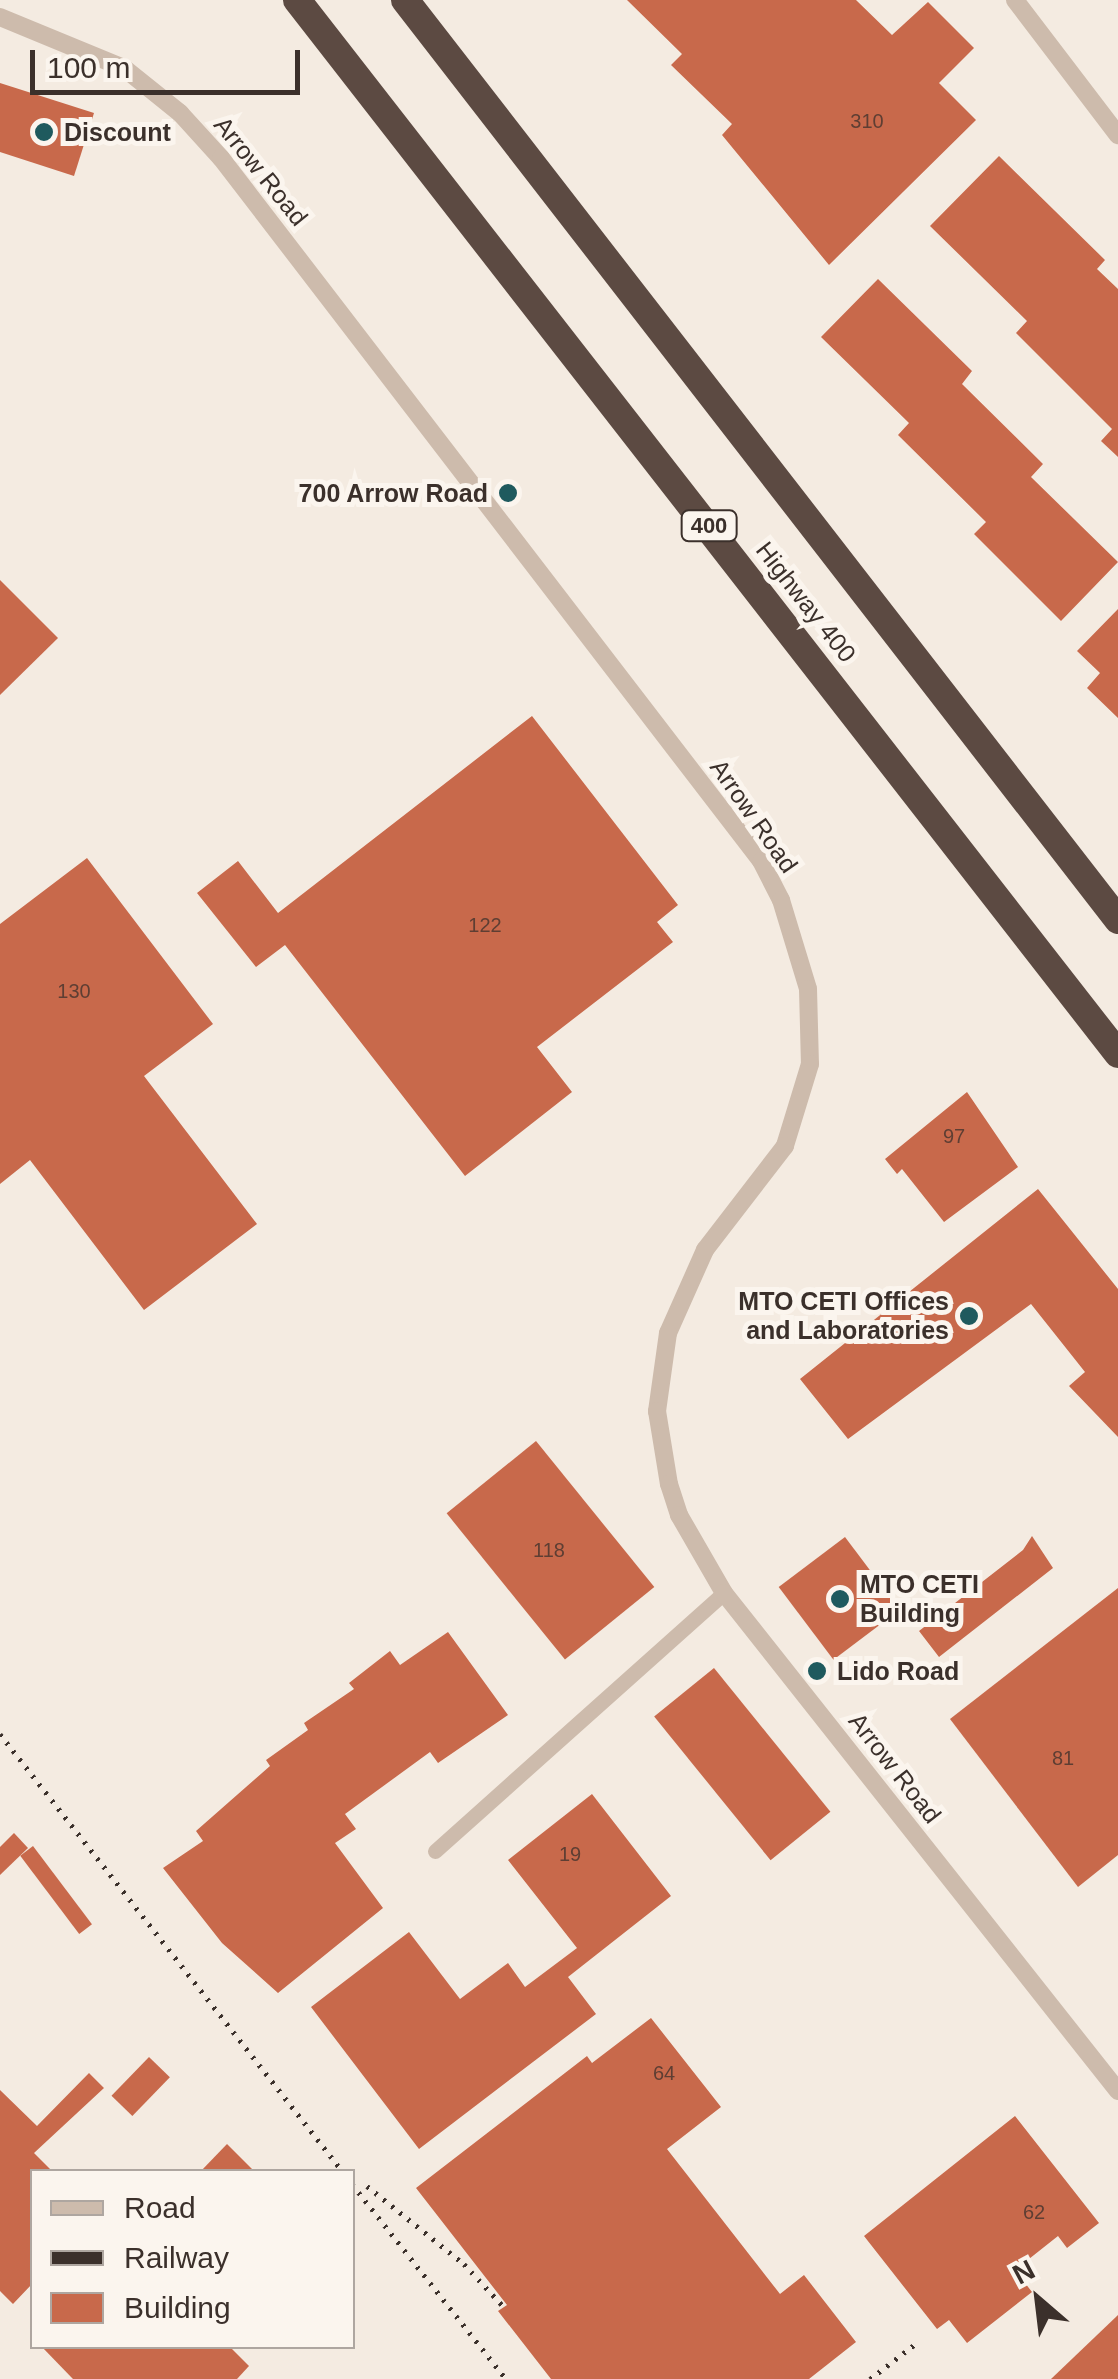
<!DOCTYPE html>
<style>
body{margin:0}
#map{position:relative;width:1118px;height:2379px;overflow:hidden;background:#f4ebe1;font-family:Helvetica,sans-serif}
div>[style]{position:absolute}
.building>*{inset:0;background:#c8694b;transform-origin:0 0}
.minor>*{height:15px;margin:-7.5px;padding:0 7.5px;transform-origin:7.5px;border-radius:7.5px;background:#cdbbac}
.tertiary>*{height:18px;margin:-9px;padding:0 9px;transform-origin:9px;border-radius:9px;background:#cdbbac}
.motorway>*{height:28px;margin:-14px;padding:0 14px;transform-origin:14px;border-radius:14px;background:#5c4a42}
.rail>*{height:5px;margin-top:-2.5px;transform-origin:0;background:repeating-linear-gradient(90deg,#3b302b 0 2.5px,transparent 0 10.5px)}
.dots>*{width:28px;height:28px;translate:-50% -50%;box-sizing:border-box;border:5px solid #fbf5ee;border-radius:50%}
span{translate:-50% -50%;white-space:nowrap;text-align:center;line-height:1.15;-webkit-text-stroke:10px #fbf5ee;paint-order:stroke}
.number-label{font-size:20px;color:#5e3e33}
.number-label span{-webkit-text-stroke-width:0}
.shield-label span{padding:2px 8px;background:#fbf5ee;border:2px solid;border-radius:8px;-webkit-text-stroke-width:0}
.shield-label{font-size:22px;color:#3b302b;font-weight:700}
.poi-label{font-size:25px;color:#3b302b;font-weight:700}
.left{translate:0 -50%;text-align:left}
.right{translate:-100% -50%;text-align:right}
.street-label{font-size:25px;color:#3b302b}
.legend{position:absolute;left:30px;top:2169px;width:325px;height:180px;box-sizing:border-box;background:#fbf5ee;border:2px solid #aea6a0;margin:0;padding:12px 18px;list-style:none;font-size:30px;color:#3b302b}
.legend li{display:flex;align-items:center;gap:20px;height:50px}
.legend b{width:50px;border:2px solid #aea6a0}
.north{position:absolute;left:988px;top:2249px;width:100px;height:100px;-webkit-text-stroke:8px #fbf5ee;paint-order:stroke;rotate:332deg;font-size:28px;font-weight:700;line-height:40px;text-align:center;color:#3b302b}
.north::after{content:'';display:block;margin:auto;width:35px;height:45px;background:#3b302b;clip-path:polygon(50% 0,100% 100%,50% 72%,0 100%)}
.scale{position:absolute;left:30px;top:50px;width:270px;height:45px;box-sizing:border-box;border:5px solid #3b302b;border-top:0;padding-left:12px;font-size:30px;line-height:35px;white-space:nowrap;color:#3b302b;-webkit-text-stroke:8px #fbf5ee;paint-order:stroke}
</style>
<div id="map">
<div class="building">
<i style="clip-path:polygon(627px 0,856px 0,892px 35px,928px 2px,974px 48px,939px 83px,976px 120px,829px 265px,722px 135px,732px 124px,671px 65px,682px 54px)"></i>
<i style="clip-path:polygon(0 83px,94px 113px,74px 176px,0 152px)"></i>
<i style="clip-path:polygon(999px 156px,1105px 260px,1097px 269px,1118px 289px,1118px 457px,1101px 441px,1112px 429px,1016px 333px,1027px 321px,930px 226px)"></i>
<i style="clip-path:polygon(878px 279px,972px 371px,962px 384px,1043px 464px,1031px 477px,1118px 562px,1061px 621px,974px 534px,986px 522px,898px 435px,909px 423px,821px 337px)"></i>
<i style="clip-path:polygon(0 580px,58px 638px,0 695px)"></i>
<i style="clip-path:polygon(1118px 609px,1118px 718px,1087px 688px,1100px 673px,1077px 651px)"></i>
<i style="clip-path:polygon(532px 716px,678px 905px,657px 922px,673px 942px,537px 1047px,572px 1092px,465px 1176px,285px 945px,256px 967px,197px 893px,238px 861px,278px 913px)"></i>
<i style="clip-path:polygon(87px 858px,213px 1024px,144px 1076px,257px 1224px,144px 1310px,30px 1160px,0 1184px,0 924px)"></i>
<i style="clip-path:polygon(967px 1092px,1018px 1167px,944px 1222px,902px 1169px,897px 1174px,885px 1159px)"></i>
<i style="clip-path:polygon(1038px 1189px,1118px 1289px,1118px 1437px,1069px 1386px,1085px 1372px,1031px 1304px,848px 1439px,800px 1379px)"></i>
<i style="left:536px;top:1441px;width:188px;height:115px;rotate:51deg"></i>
<i style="clip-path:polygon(1032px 1536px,1053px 1568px,939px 1657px,919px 1631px,1023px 1550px)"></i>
<i style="left:845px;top:1537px;width:91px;height:83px;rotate:53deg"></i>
<i style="clip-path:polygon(1118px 1588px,1118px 1855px,1078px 1887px,950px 1719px)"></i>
<i style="clip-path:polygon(448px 1632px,508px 1715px,438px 1763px,430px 1752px,345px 1814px,356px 1829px,335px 1843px,383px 1908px,278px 1993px,222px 1943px,163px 1868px,203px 1841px,196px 1831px,270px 1766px,266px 1760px,308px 1730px,304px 1723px,354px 1689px,349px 1683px,390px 1651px,400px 1665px)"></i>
<i style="left:714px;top:1668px;width:185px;height:77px;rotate:51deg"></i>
<i style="clip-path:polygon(592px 1794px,671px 1896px,568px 1977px,596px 2014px,419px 2149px,311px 2007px,409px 1932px,460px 1999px,508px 1963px,525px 1987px,577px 1948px,508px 1860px)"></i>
<i style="clip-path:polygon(14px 1833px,28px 1848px,0 1875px,0 1847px)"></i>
<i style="left:33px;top:1846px;width:98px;height:16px;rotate:53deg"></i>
<i style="clip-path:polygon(651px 2018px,721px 2107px,667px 2149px,780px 2294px,804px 2275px,856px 2342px,809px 2379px,551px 2379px,498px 2311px,507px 2305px,416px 2188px,587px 2056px,592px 2063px)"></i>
<i style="left:149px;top:2057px;width:29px;height:54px;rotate:44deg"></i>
<i style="clip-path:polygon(89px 2073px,104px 2088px,34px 2153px,53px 2172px,32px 2172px,32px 2284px,13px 2304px,0 2291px,0 2090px,37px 2126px)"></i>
<i style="clip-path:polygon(1015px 2116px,1099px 2223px,1067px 2248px,1058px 2236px,1015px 2270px,1032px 2292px,967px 2343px,949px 2320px,937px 2329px,864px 2236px)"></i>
<i style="clip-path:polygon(227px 2144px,255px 2172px,200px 2172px)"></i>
<i style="clip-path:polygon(1118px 2315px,1118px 2379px,1051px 2379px)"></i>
<i style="clip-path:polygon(41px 2346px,229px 2346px,249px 2366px,237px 2379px,73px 2379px)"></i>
</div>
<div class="minor">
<i style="left:435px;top:1851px;width:387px;rotate:-41.8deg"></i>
</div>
<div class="tertiary">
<i style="left:1015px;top:0;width:170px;rotate:52.7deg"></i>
<i style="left:0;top:17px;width:134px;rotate:22.4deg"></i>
<i style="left:124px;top:68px;width:72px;rotate:38.8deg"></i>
<i style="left:180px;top:113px;width:61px;rotate:47.7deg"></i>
<i style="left:221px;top:158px;width:886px;rotate:52.47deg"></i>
<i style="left:761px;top:861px;width:44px;rotate:62.9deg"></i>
<i style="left:781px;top:900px;width:93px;rotate:73.1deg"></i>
<i style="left:808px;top:989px;width:75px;rotate:88.5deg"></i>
<i style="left:810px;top:1064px;width:86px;rotate:107deg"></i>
<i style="left:785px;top:1146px;width:131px;rotate:127.6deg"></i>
<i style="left:705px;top:1250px;width:91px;rotate:114deg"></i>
<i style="left:668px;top:1333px;width:79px;rotate:98deg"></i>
<i style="left:657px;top:1411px;width:74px;rotate:80.7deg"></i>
<i style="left:669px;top:1484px;width:33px;rotate:72deg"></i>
<i style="left:679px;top:1515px;width:90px;rotate:60deg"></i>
<i style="left:724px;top:1593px;width:635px;rotate:51.65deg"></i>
</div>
<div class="motorway">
<i style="left:297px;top:0;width:1336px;rotate:52.08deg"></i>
<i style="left:405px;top:0;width:1164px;rotate:52.22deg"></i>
</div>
<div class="rail">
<i style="left:0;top:1734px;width:556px;rotate:51.94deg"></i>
<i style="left:352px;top:2184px;width:248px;rotate:51.7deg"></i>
<i style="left:367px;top:2186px;width:124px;rotate:38.8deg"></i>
<i style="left:464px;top:2264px;width:59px;rotate:47.1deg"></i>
<i style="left:870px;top:2379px;width:56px;rotate:-37.7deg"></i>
</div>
<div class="dots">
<i style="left:44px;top:132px;background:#1f5a5e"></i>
<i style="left:508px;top:493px;background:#1f5a5e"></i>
<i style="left:969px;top:1316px;background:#1f5a5e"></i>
<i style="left:840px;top:1599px;background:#1f5a5e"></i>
<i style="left:817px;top:1671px;background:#1f5a5e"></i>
</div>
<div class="number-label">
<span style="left:867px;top:121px">310</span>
<span style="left:485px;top:925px">122</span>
<span style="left:74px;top:991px">130</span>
<span style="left:954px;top:1136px">97</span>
<span style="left:549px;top:1550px">118</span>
<span style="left:1063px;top:1758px">81</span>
<span style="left:570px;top:1854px">19</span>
<span style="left:664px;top:2073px">64</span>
<span style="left:1034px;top:2212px">62</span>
</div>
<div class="shield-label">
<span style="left:709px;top:526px">400</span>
</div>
<div class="poi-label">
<span class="left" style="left:64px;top:132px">Discount</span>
<span class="right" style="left:488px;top:493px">700 Arrow Road</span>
<span class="right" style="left:949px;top:1316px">MTO CETI Offices<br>and Laboratories</span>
<span class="left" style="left:860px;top:1599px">MTO CETI<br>Building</span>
<span class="left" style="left:837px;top:1671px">Lido Road</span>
</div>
<div class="street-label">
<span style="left:261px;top:171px;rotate:51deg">Arrow Road</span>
<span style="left:806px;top:602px;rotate:52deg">Highway 400</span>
<span style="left:754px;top:816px;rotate:55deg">Arrow Road</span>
<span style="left:895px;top:1768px;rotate:52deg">Arrow Road</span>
</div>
<ul class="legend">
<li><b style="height:12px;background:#cdbbac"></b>Road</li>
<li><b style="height:12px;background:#3b302b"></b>Railway</li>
<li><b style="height:28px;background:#c8694b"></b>Building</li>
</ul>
<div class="north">N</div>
<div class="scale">100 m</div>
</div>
